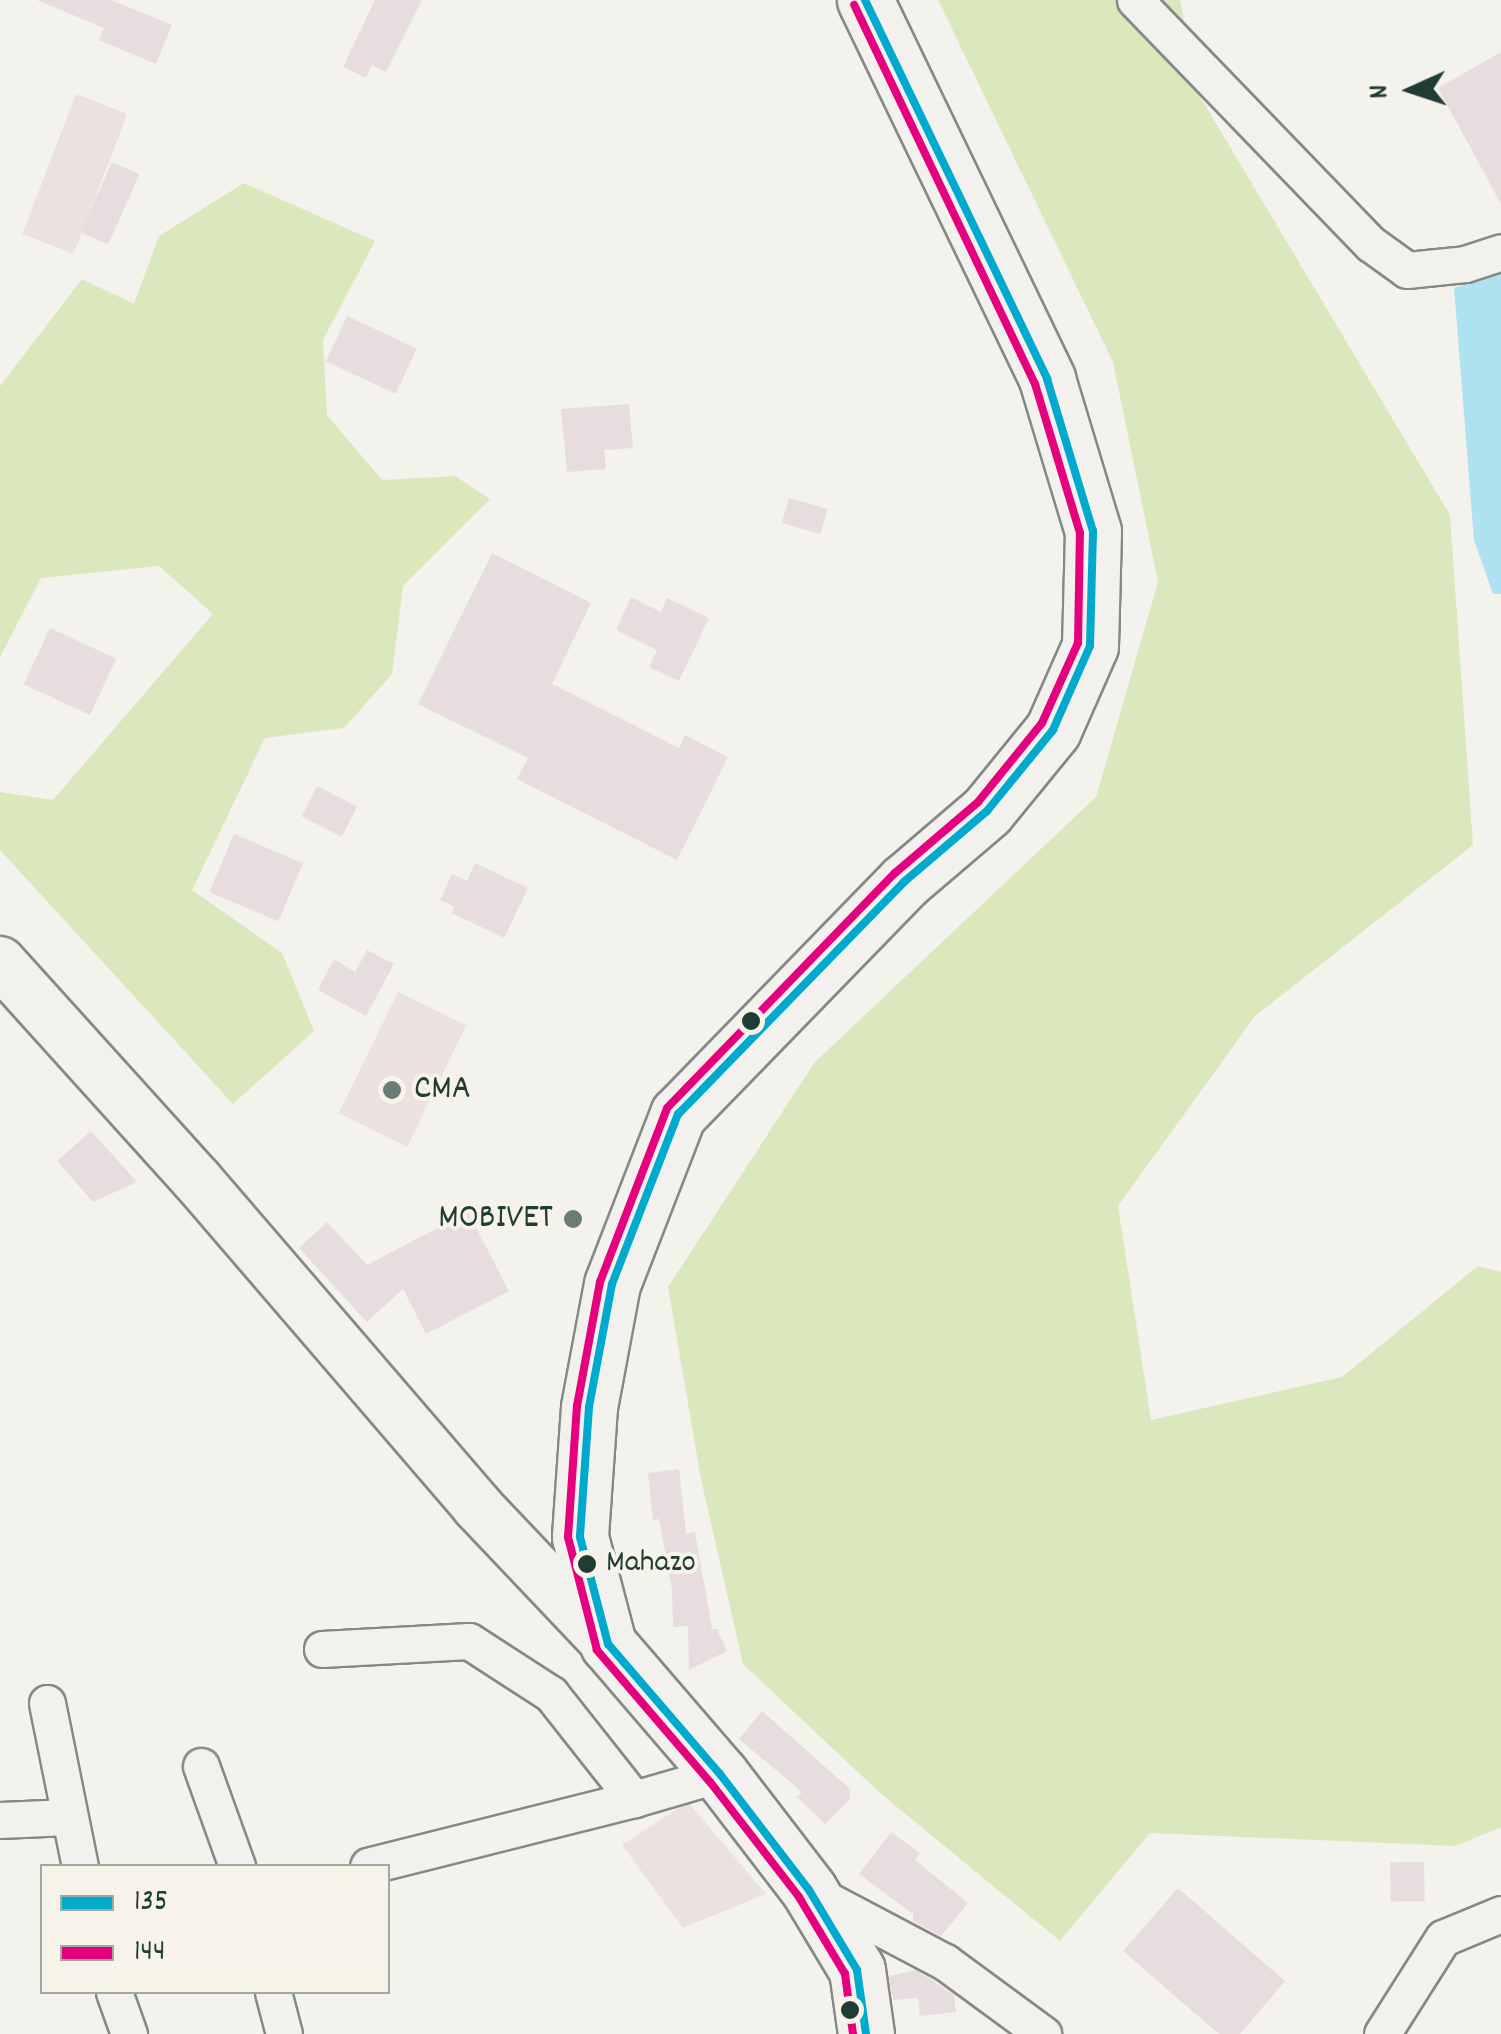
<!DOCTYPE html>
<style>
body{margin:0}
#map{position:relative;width:1501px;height:2034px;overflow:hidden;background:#f4f2ec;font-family:Dekko,sans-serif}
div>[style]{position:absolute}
.built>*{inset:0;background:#ebe2df;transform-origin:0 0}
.green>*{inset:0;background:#dbe8bd}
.water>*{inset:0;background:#afe2f1}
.building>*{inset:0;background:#e7dcde;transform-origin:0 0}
.roads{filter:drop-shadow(2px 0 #848985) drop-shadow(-2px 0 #848985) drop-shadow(0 2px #848985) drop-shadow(0 -2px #848985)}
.street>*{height:35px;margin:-17.5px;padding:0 17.5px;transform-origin:17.5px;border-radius:17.5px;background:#f2f1ed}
.secondary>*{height:50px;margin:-25px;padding:0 25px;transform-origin:25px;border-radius:25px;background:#f2f1ed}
.primary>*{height:55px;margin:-27.5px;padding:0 27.5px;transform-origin:27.5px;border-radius:27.5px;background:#f2f1ed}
.bus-1>*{height:8px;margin:-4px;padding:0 4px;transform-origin:4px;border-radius:4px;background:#00a9ce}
.bus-2>*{height:8px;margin:-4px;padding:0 4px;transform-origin:4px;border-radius:4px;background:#e5007d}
.dots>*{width:28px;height:28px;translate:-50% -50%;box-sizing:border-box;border:5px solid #f7f3e8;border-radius:50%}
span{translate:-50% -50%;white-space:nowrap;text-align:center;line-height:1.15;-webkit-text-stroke:8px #f7f3e8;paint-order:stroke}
.bus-label{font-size:32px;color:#1f3d34}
.left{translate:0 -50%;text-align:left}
.poi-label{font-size:35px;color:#1f3d34}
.right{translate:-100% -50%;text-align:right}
.legend{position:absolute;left:40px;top:1864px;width:350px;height:130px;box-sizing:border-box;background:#f7f3e8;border:2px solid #a1aaa0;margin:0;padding:12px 18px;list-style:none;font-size:30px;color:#1f3d34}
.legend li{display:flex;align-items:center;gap:20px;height:50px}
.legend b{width:50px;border:2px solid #a1aaa0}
.north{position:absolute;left:1361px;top:40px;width:100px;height:100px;-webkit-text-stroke:8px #f7f3e8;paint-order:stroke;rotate:267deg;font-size:28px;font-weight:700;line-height:40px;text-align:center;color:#1f3d34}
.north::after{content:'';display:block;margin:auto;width:35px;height:45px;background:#1f3d34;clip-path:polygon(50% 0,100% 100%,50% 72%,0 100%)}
</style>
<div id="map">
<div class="built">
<i style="left:76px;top:94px;width:55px;height:150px;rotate:21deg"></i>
<i style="left:398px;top:992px;width:76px;height:135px;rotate:26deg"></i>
<i style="clip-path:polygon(688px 1802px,766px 1894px,683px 1928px,622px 1845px)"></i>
</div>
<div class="green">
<i style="clip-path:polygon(938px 0,1180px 0,1199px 95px,1450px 515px,1473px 845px,1255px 1016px,1118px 1206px,1151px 1420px,1342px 1377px,1478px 1266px,1501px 1272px,1501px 1827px,1456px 1846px,1150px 1833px,1060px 1941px,880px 1793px,743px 1664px,701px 1479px,668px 1287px,815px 1062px,1096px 797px,1158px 582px,1113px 362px)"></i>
<i style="clip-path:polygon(244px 183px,375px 241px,323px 340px,327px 415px,382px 480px,455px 476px,490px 499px,403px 586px,392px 674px,344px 728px,265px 738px,192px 890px,282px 953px,314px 1031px,233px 1104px,0 850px,0 792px,53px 800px,213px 614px,159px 566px,41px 578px,0 657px,0 386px,82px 279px,134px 304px,159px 236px)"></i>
</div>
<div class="water">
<i style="clip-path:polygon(1501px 271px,1501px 594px,1493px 594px,1474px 540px,1454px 288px)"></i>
</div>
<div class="building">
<i style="clip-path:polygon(37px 0,111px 0,172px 25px,156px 64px,99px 40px,104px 28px)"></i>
<i style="clip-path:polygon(375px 0,422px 0,386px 72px,372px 65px,366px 78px,343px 67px)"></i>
<i style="clip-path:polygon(1501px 52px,1501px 204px,1438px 88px)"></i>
<i style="left:112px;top:162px;width:30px;height:77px;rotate:24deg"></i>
<i style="left:347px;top:316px;width:77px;height:50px;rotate:25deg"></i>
<i style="clip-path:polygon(629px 404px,633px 448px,604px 450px,606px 469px,567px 472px,561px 409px)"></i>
<i style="left:789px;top:498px;width:40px;height:26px;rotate:16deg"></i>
<i style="clip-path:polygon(492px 553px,591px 603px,552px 684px,679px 748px,685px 735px,728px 757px,677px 860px,517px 779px,528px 758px,418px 704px)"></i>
<i style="clip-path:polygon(631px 597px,661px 612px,667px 598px,709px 618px,679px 681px,649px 667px,657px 650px,616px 630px)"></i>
<i style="left:50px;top:628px;width:73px;height:62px;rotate:25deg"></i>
<i style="left:317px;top:786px;width:45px;height:34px;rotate:27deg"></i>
<i style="left:234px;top:834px;width:75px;height:63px;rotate:23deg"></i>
<i style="clip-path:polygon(475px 863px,528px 888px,504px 938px,452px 913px,455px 907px,440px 900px,452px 874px,467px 881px)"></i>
<i style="clip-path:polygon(367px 950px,394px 964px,366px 1016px,318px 990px,334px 959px,355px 972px)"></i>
<i style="clip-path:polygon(91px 1131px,137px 1182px,93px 1202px,57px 1161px)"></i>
<i style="clip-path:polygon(468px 1212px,509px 1291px,426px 1334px,403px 1289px,367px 1322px,299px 1248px,327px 1222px,367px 1265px)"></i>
<i style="clip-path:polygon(679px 1469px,686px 1534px,695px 1532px,712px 1629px,717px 1629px,727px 1651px,689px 1670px,688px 1626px,673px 1627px,672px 1589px,659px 1519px,653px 1520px,648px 1473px)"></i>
<i style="clip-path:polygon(762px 1711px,850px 1789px,850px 1799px,825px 1824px,797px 1797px,802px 1792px,739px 1739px)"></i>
<i style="clip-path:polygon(891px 1832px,920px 1853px,915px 1860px,968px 1903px,941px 1936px,913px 1921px,913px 1914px,859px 1874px)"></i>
<i style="left:1424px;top:1862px;width:39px;height:34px;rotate:89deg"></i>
<i style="clip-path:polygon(1178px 1888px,1285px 1981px,1240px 2034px,1219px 2034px,1123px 1951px)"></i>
<i style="clip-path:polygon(916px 1970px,954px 1995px,956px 2012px,920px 2016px,918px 1998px,893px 2000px,889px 1976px)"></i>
</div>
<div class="roads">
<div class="street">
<i style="left:1135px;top:0;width:339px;rotate:46deg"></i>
<i style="left:1371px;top:244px;width:44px;rotate:35.8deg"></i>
<i style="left:1407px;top:270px;width:58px;rotate:-5.9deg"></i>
<i style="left:1465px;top:264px;width:38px;rotate:-18deg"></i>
<i style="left:322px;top:1649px;width:147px;rotate:-3.1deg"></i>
<i style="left:469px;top:1641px;width:98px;rotate:32.9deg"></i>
<i style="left:551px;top:1694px;width:134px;rotate:51.7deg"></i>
<i style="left:634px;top:1799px;width:274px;rotate:165.9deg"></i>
<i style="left:47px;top:1703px;width:166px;rotate:78.6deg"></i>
<i style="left:201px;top:1766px;width:106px;rotate:70.2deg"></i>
<i style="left:634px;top:1799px;width:90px;rotate:-16.2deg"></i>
<i style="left:0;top:1820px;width:69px;rotate:-2.5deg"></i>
<i style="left:814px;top:1893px;width:148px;rotate:27.8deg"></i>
<i style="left:945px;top:1962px;width:122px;rotate:36.3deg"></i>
<i style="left:114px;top:1992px;width:45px;rotate:70.3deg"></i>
<i style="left:273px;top:1992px;width:43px;rotate:75.3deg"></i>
<i style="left:1382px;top:2034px;width:114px;rotate:-57.6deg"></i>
<i style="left:1443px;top:1938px;width:63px;rotate:-22.5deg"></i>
</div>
<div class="secondary">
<i style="left:0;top:962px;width:294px;rotate:47.9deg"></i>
<i style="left:197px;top:1180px;width:430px;rotate:49.3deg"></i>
<i style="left:477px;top:1506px;width:190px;rotate:46.5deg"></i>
</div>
<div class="primary">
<i style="left:865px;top:0;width:420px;rotate:64.3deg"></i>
<i style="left:1047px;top:379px;width:159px;rotate:73.2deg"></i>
<i style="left:1093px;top:531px;width:115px;rotate:91.5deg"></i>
<i style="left:1090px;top:646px;width:92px;rotate:113.8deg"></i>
<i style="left:1053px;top:730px;width:104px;rotate:129.2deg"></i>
<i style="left:987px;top:811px;width:109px;rotate:139.5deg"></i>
<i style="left:904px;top:882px;width:324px;rotate:134.2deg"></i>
<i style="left:678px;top:1114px;width:182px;rotate:111.2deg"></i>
<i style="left:612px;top:1284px;width:125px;rotate:100.6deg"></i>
<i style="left:589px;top:1407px;width:130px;rotate:94deg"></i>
<i style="left:580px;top:1537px;width:111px;rotate:75.3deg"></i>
<i style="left:608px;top:1644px;width:172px;rotate:49.3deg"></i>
<i style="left:720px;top:1774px;width:146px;rotate:52.5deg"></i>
<i style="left:809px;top:1890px;width:93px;rotate:59deg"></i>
<i style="left:857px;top:1970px;width:65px;rotate:82deg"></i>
</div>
</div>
<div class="bus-1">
<i style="left:865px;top:0;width:420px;rotate:64.3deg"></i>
<i style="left:1047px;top:379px;width:159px;rotate:73.2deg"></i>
<i style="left:1093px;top:531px;width:115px;rotate:91.5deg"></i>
<i style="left:1090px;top:646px;width:92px;rotate:113.8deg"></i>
<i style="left:1053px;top:730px;width:104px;rotate:129.2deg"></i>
<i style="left:987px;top:811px;width:109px;rotate:139.5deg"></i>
<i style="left:904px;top:882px;width:324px;rotate:134.2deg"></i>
<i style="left:678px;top:1114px;width:182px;rotate:111.2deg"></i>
<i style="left:612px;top:1284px;width:125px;rotate:100.6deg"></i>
<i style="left:589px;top:1407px;width:130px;rotate:94deg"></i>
<i style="left:580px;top:1537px;width:111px;rotate:75.3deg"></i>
<i style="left:608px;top:1644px;width:172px;rotate:49.3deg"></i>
<i style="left:720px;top:1774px;width:146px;rotate:52.5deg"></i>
<i style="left:809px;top:1890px;width:93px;rotate:59deg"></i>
<i style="left:857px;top:1970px;width:65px;rotate:82deg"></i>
</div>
<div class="bus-2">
<i style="left:853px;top:2034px;width:61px;rotate:-97.6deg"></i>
<i style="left:845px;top:1974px;width:90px;rotate:-120.9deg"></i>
<i style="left:799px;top:1897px;width:145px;rotate:-127.7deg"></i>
<i style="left:710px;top:1782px;width:174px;rotate:-130.6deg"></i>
<i style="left:597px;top:1650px;width:117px;rotate:-104.4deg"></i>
<i style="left:568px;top:1537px;width:131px;rotate:-86.1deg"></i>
<i style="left:577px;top:1406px;width:126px;rotate:-79.5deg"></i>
<i style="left:600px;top:1282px;width:186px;rotate:-68.9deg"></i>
<i style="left:667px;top:1108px;width:327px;rotate:-45.9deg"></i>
<i style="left:895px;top:873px;width:109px;rotate:-40.5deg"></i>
<i style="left:978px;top:802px;width:102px;rotate:-51deg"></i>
<i style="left:1042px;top:723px;width:88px;rotate:-65.8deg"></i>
<i style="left:1078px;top:643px;width:110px;rotate:-89deg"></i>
<i style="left:1080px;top:533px;width:156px;rotate:-106.8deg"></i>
<i style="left:1035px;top:384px;width:420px;rotate:-115.5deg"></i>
</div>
<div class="dots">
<i style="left:751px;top:1021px;background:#1f3d34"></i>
<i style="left:392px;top:1090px;background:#6a7c74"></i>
<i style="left:573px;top:1219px;background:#6a7c74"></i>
<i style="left:587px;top:1564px;background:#1f3d34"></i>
<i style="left:850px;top:2010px;background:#1f3d34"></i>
</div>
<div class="bus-label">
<span class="left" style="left:606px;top:1564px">Mahazo</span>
</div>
<div class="poi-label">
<span class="left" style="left:414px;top:1090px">CMA</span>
<span class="right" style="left:553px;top:1219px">MOBIVET</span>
</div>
<ul class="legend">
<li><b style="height:12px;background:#00a9ce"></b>135</li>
<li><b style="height:12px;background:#e5007d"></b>144</li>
</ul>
<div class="north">N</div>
</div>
